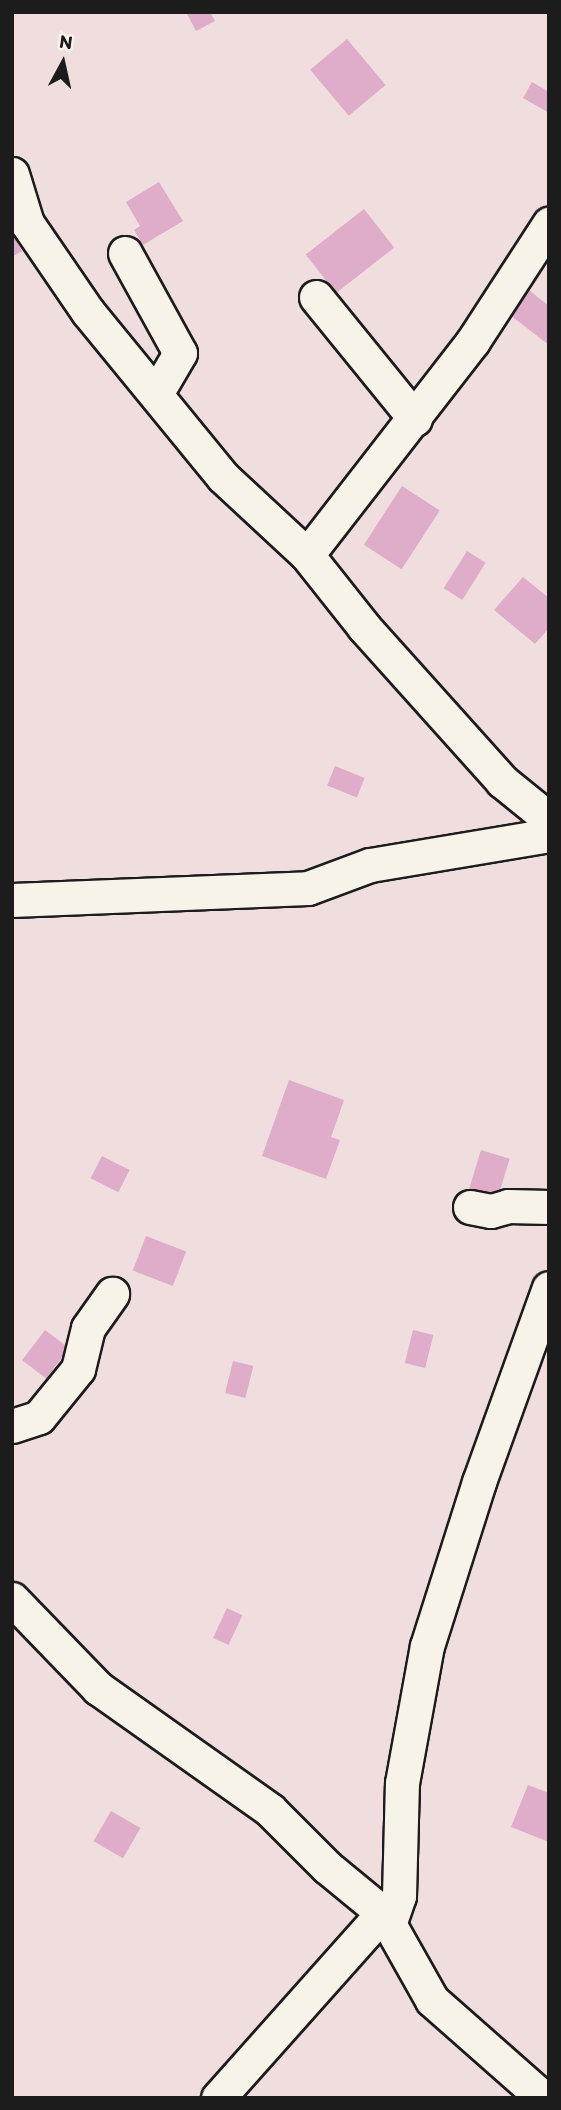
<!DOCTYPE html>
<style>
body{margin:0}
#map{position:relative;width:561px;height:2110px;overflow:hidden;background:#f0dedf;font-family:Itim,sans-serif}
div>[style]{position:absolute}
.building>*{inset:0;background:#dfacc9;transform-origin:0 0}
.roads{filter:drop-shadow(2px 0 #1c1c1c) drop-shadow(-2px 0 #1c1c1c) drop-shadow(0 2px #1c1c1c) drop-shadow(0 -2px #1c1c1c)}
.minor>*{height:33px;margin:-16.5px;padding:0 16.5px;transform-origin:16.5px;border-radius:16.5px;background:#f7f3e8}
span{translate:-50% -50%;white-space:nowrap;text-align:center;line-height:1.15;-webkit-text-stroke:6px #f7f3e8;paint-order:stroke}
.frame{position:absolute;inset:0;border:14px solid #1c1c1c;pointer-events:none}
.north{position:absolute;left:28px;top:28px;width:70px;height:70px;-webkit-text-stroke:5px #f7f3e8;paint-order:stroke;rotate:8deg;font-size:19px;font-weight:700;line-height:28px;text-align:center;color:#1c1c1c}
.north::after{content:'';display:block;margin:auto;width:24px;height:32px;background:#1c1c1c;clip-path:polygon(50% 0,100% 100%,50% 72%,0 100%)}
</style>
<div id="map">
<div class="building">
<i style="clip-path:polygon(186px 12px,210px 12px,215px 21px,196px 31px)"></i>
<i style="left:347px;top:39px;width:60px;height:48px;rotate:50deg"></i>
<i style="clip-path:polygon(532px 82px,549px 92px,549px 113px,523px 98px)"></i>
<i style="clip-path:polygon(159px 182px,183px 221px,143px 245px,134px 230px,140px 226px,126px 202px)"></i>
<i style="left:364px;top:209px;width:49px;height:74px;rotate:52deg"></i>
<i style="clip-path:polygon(12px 234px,22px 251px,12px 257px)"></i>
<i style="clip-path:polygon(529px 290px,549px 306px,549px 345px,510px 315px)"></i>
<i style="left:402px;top:486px;width:45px;height:70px;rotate:33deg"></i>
<i style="left:467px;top:551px;width:22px;height:44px;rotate:32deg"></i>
<i style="clip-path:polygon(523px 577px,549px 598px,549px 628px,535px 644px,494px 610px)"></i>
<i style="left:335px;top:766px;width:32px;height:21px;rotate:22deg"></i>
<i style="clip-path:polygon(289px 1080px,344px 1100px,331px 1137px,340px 1140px,326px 1179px,262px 1156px)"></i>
<i style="left:481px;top:1150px;width:30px;height:41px;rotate:17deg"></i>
<i style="left:102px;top:1156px;width:31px;height:25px;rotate:27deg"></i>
<i style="left:146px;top:1236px;width:43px;height:37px;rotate:21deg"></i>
<i style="left:45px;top:1330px;width:30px;height:38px;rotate:37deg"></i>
<i style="left:413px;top:1330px;width:21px;height:34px;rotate:14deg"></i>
<i style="left:233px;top:1361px;width:21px;height:33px;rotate:14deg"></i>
<i style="left:227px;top:1608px;width:17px;height:33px;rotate:25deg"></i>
<i style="clip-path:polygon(528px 1785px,549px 1793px,549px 1842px,511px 1827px)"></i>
<i style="left:111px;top:1811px;width:34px;height:35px;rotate:30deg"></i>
</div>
<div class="roads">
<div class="minor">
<i style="left:12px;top:174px;width:51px;rotate:73deg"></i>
<i style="left:27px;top:223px;width:108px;rotate:55.6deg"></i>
<i style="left:88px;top:312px;width:213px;rotate:50.7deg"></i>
<i style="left:223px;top:477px;width:115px;rotate:42.9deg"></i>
<i style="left:307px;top:555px;width:92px;rotate:51.6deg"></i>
<i style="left:364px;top:627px;width:207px;rotate:48.1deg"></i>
<i style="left:502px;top:781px;width:60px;rotate:39deg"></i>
<i style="left:125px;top:253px;width:114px;rotate:61.2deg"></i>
<i style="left:180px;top:353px;width:45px;rotate:120.5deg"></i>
<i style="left:316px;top:297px;width:157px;rotate:50.9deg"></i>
<i style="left:307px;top:555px;width:271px;rotate:-52.2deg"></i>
<i style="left:473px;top:341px;width:140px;rotate:-57deg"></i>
<i style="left:12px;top:900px;width:296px;rotate:-2.3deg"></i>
<i style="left:308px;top:888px;width:66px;rotate:-20.4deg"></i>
<i style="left:370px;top:865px;width:181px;rotate:-9.5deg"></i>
<i style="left:470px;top:1207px;width:21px;rotate:11deg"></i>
<i style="left:491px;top:1211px;width:18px;rotate:-16deg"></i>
<i style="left:508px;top:1206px;width:41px;rotate:1.4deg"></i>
<i style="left:12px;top:1426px;width:28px;rotate:-18deg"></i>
<i style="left:39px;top:1417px;width:62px;rotate:-50.9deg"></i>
<i style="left:78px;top:1369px;width:42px;rotate:-76.3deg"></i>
<i style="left:88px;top:1328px;width:42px;rotate:-54.8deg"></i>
<i style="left:12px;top:1599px;width:124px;rotate:46deg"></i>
<i style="left:98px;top:1688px;width:211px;rotate:35.3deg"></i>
<i style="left:270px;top:1810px;width:81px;rotate:45deg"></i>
<i style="left:327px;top:1867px;width:72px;rotate:39.4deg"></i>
<i style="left:383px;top:1913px;width:100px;rotate:60.6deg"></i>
<i style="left:432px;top:2000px;width:148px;rotate:41.4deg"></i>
<i style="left:389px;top:1925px;width:31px;rotate:-71deg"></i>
<i style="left:399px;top:1896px;width:113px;rotate:-88.5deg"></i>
<i style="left:402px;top:1783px;width:139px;rotate:-79.7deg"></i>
<i style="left:427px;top:1646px;width:172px;rotate:-72.4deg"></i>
<i style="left:479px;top:1482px;width:206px;rotate:-70.2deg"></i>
<i style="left:218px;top:2098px;width:248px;rotate:-48.3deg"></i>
</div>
</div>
<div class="frame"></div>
<div class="north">N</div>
</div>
